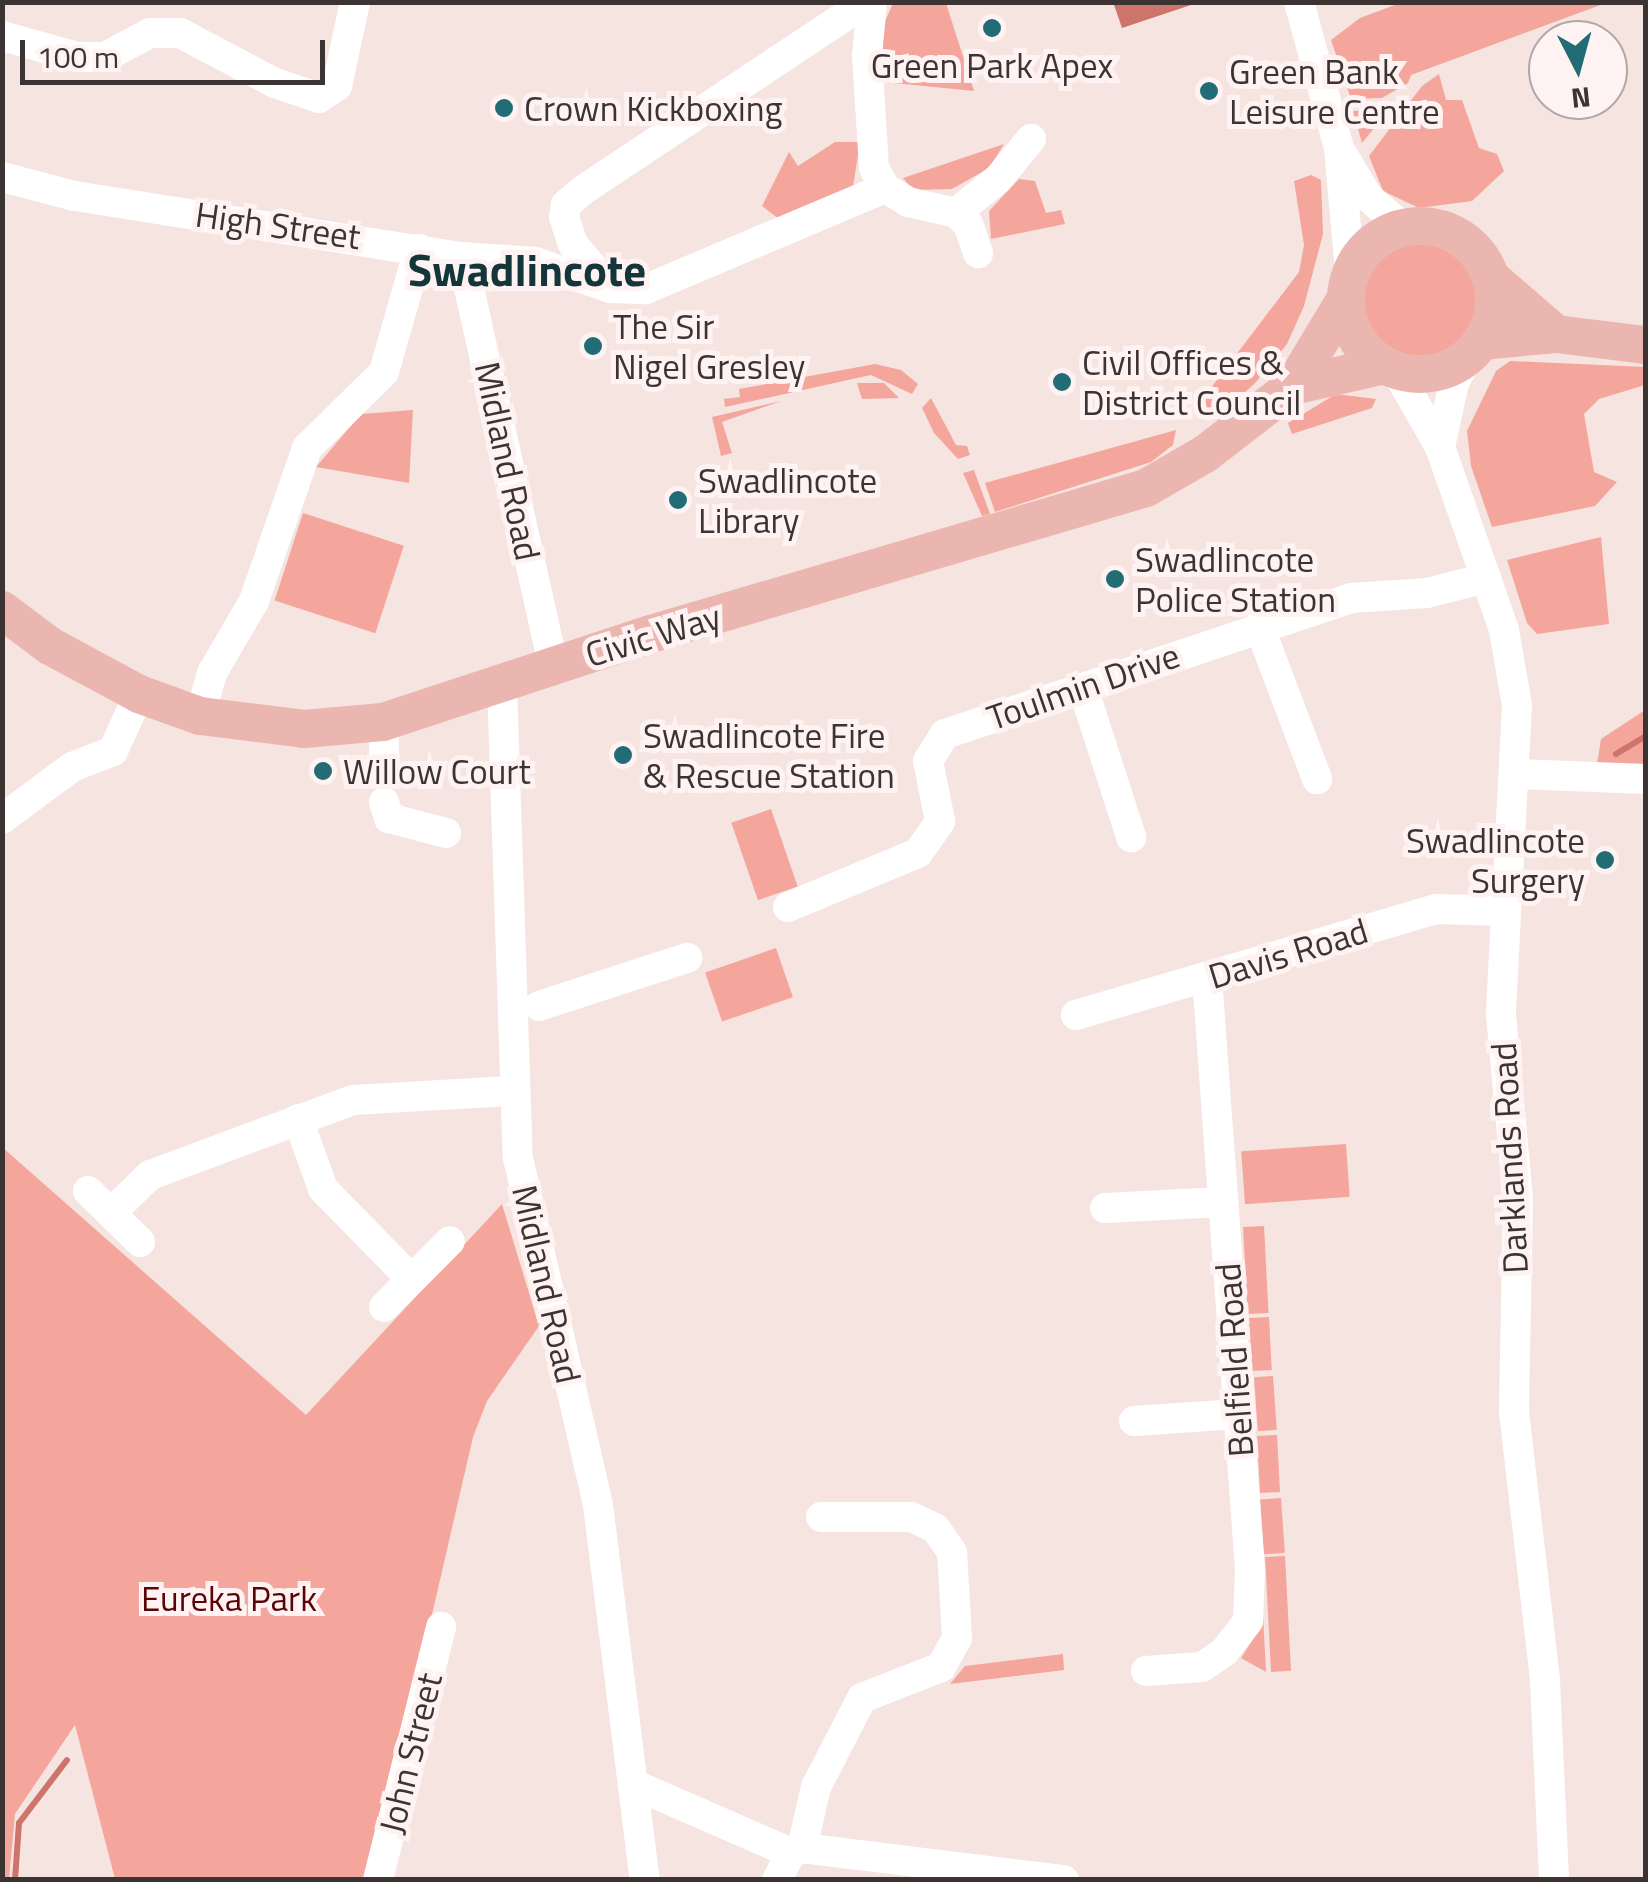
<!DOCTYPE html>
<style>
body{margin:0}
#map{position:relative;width:1648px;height:1882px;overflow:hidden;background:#f6e4e1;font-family:"Titillium Web",sans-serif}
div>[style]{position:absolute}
.green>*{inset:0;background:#f4a69c;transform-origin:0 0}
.round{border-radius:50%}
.water>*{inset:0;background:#ce746a}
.stream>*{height:6px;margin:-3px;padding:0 3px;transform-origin:3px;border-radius:3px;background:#ce746a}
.minor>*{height:30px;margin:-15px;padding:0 15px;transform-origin:15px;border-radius:15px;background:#fff}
.major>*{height:38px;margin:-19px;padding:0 19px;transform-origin:19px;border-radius:19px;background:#ecb6b0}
.major>.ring{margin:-19px;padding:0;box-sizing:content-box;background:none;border:38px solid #ecb6b0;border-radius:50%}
.dots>*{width:28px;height:28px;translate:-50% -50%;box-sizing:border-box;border:5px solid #fef3f2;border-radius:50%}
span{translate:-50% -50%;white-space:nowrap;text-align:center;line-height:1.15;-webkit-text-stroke:10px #fef3f2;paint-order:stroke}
.poi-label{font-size:35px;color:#3b3433}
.left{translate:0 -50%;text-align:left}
.right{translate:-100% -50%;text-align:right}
.street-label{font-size:35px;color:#3b3433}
.park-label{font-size:35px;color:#590406}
.district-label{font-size:45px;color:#14363a;font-weight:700}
.frame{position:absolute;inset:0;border:5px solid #3b3433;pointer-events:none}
.north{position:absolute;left:1528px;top:20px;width:100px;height:100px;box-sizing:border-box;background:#fef3f2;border:2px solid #b0a7a6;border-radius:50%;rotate:174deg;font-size:28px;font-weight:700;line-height:40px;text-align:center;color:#3b3433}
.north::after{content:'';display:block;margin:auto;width:35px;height:45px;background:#226c75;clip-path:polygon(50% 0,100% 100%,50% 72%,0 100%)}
.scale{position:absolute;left:20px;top:40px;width:305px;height:45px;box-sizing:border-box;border:5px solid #3b3433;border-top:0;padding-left:12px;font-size:30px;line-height:35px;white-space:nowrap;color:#3b3433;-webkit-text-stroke:8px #fef3f2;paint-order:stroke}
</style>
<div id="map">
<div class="green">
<i style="clip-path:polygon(893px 3px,946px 3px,974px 91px,884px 82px,882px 28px)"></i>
<i style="clip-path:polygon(1400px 3px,1400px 2px,1606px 3px,1411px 75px,1408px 83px,1382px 98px,1351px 99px,1331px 40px,1360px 18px)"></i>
<i style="clip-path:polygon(1439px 74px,1446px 100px,1462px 100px,1479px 148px,1497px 154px,1504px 171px,1472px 201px,1419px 208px,1383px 191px,1369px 156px,1422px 86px)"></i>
<i style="clip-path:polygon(1389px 110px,1362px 143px,1353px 111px)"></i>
<i style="clip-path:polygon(835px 142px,860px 142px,853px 187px,779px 219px,762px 206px,789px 152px,798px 166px)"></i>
<i style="clip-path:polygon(1004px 144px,989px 168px,952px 189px,913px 190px,903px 178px)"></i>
<i style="clip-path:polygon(1311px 175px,1321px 180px,1323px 234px,1304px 306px,1287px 344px,1256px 382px,1224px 412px,1208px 411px,1204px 397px,1299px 272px,1304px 245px,1294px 181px)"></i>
<i style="clip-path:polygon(1019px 179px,1035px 181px,1046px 213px,1061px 210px,1065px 224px,991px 239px,989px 211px)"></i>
<i class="round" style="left:1363px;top:244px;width:114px;height:114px"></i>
<i style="clip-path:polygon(1510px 361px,1645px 367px,1645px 385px,1599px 399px,1584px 414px,1594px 472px,1617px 482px,1595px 506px,1492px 527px,1471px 466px,1467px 431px,1496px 371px)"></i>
<i style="clip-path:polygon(875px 364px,901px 370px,918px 384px,912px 394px,871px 375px,725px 407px,724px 399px,740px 397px,739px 389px)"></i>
<i style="clip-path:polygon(857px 383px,884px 383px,899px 398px,862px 399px)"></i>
<i style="clip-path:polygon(1336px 394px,1376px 399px,1372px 408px,1292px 434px,1288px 423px)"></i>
<i style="clip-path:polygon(931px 398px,956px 445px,967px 446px,970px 455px,958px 459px,934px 433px,922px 408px)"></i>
<i style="clip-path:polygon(781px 401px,722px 422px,732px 453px,721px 456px,712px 417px)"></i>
<i style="clip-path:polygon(413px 410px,409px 483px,316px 467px,361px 414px)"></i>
<i style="clip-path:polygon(1176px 430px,1173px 445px,1151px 462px,995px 512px,985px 483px)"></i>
<i style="clip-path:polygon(974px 470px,990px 514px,982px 516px,963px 473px)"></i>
<i style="left:303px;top:513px;width:106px;height:92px;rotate:18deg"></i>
<i style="clip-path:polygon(1601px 537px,1609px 624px,1537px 634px,1527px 623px,1507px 560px)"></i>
<i style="clip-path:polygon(1645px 710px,1645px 766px,1597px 764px,1601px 739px)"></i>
<i style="left:771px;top:809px;width:82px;height:42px;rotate:71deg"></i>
<i style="left:776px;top:948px;width:52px;height:75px;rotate:71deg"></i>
<i style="left:1346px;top:1144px;width:53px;height:105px;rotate:86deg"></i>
<i style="clip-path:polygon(2px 1147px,306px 1415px,502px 1204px,539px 1326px,487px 1401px,473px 1437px,371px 1879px,115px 1879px,75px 1725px,15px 1814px,9px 1879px,3px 1879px)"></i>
<i style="left:1264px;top:1226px;width:87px;height:21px;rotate:87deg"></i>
<i style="left:1269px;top:1317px;width:53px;height:20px;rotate:87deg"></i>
<i style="left:1273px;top:1376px;width:54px;height:19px;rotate:86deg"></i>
<i style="left:1277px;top:1435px;width:57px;height:20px;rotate:87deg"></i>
<i style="left:1281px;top:1498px;width:55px;height:21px;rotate:86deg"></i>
<i style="left:1285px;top:1556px;width:115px;height:20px;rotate:87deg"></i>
<i style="clip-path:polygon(1260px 1558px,1266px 1672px,1241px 1658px,1257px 1633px)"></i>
<i style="clip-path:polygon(1063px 1654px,1064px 1670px,950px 1684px,965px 1666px)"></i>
</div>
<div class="water">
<i style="clip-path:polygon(1113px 2px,1197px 2px,1197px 3px,1122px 28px)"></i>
</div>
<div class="stream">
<i style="left:1616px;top:754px;width:35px;rotate:-31deg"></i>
<i style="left:15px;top:1880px;width:57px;rotate:-86deg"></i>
<i style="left:19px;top:1823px;width:79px;rotate:-52.7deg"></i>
</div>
<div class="minor">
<i style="left:866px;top:2px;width:340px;rotate:146.4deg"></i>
<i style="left:583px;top:190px;width:23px;rotate:139deg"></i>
<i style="left:566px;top:205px;width:12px;rotate:99deg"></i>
<i style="left:564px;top:217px;width:28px;rotate:72deg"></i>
<i style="left:573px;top:244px;width:57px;rotate:49.9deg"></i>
<i style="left:610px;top:288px;width:36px;rotate:2deg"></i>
<i style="left:646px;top:289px;width:259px;rotate:-22.9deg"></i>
<i style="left:872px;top:2px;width:54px;rotate:95.3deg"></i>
<i style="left:867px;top:56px;width:112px;rotate:86.4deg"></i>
<i style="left:874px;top:168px;width:23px;rotate:61deg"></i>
<i style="left:885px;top:188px;width:27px;rotate:31deg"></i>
<i style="left:908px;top:202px;width:49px;rotate:12.9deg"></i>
<i style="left:956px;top:213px;width:16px;rotate:43deg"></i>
<i style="left:968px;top:224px;width:31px;rotate:71deg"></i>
<i style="left:1299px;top:2px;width:151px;rotate:74.7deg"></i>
<i style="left:1339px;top:148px;width:123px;rotate:84.9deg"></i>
<i style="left:2px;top:36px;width:78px;rotate:15.6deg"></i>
<i style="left:77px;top:57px;width:28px"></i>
<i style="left:105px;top:57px;width:51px;rotate:-28.1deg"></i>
<i style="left:150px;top:33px;width:30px"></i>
<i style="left:180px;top:33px;width:107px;rotate:27.8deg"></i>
<i style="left:275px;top:83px;width:46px;rotate:18.8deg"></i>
<i style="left:319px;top:98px;width:22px;rotate:-34deg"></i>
<i style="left:337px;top:86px;width:86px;rotate:-77.9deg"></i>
<i style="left:1343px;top:155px;width:49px;rotate:59.2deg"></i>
<i style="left:1368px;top:197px;width:48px;rotate:40.7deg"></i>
<i style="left:2px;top:177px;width:75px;rotate:14.6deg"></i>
<i style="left:75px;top:196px;width:392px;rotate:9deg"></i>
<i style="left:462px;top:257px;width:73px;rotate:3.9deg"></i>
<i style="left:535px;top:262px;width:77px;rotate:18.9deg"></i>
<i style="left:956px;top:213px;width:54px;rotate:-39deg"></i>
<i style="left:998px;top:179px;width:52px;rotate:-50.5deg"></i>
<i style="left:462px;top:257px;width:418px;rotate:77.4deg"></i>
<i style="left:1397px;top:372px;width:86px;rotate:60.2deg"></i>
<i style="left:1440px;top:447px;width:194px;rotate:70.7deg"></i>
<i style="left:1504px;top:630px;width:76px;rotate:80.2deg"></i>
<i style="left:1517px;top:705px;width:310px;rotate:93deg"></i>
<i style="left:1501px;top:1015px;width:185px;rotate:84.7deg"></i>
<i style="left:1518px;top:1199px;width:213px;rotate:91.1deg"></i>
<i style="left:1514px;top:1412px;width:271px;rotate:83.4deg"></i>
<i style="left:1545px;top:1681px;width:199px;rotate:87.4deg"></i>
<i style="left:1440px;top:447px;width:66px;rotate:-77.7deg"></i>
<i style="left:1454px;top:383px;width:32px;rotate:-62deg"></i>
<i style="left:1259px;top:626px;width:164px;rotate:69.2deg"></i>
<i style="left:502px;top:684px;width:474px;rotate:88.1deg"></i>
<i style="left:518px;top:1158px;width:356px;rotate:77deg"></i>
<i style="left:598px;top:1505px;width:378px;rotate:82.9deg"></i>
<i style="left:1083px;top:688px;width:157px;rotate:72.1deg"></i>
<i style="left:200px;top:716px;width:45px;rotate:-74.4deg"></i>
<i style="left:212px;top:673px;width:83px;rotate:-59.7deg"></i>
<i style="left:254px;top:601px;width:162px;rotate:-70.9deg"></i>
<i style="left:307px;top:448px;width:108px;rotate:-44.6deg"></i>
<i style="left:384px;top:372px;width:128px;rotate:-74.1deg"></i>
<i style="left:383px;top:722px;width:53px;rotate:87.8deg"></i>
<i style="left:1518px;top:774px;width:128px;rotate:2.2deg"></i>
<i style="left:384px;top:802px;width:17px;rotate:73deg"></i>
<i style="left:389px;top:818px;width:59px;rotate:14.7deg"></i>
<i style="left:2px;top:819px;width:87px;rotate:-36.6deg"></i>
<i style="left:72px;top:767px;width:44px;rotate:-21.3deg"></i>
<i style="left:113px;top:751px;width:63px;rotate:-65.5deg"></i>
<i style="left:788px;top:907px;width:141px;rotate:-22.6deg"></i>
<i style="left:918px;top:853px;width:39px;rotate:-55deg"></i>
<i style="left:940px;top:821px;width:61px;rotate:-101.3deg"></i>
<i style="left:928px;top:761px;width:32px;rotate:-58deg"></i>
<i style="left:945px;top:734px;width:428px;rotate:-18.5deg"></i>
<i style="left:1351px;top:598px;width:76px;rotate:-3.8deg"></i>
<i style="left:1427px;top:593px;width:61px;rotate:-14.3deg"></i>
<i style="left:539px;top:1006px;width:156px;rotate:-18deg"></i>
<i style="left:1076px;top:1015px;width:375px;rotate:-16.4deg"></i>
<i style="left:1436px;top:909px;width:67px;rotate:1.7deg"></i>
<i style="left:298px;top:1119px;width:74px;rotate:70.3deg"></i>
<i style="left:323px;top:1189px;width:126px;rotate:45.6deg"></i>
<i style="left:88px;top:1191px;width:73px;rotate:44.4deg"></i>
<i style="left:1105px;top:1208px;width:117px;rotate:-2.9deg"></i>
<i style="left:112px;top:1212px;width:53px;rotate:-44.2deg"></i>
<i style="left:150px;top:1175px;width:216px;rotate:-20.3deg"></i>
<i style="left:353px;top:1100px;width:158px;rotate:-3.3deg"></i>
<i style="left:384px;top:1307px;width:93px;rotate:-45deg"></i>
<i style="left:1134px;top:1421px;width:104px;rotate:-3.9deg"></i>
<i style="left:1146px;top:1671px;width:56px;rotate:-4.1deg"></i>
<i style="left:1202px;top:1667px;width:27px;rotate:-34deg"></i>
<i style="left:1224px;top:1652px;width:39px;rotate:-52deg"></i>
<i style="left:1248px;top:1621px;width:51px;rotate:-87.8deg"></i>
<i style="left:1250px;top:1570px;width:594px;rotate:-94.15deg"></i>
<i style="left:633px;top:1784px;width:172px;rotate:23.6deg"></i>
<i style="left:802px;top:1848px;width:63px;rotate:-77.1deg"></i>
<i style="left:816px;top:1787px;width:100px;rotate:-62.7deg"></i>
<i style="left:862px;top:1698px;width:85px;rotate:-21.4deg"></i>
<i style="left:941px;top:1667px;width:33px;rotate:-61deg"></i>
<i style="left:957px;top:1638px;width:86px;rotate:-93.3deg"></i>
<i style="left:952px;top:1552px;width:29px;rotate:-125deg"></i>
<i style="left:935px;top:1528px;width:26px;rotate:-155deg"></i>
<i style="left:911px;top:1517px;width:90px;rotate:180deg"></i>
<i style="left:378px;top:1880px;width:261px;rotate:-76deg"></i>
<i style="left:777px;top:1880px;width:30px;rotate:-63deg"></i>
<i style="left:791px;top:1853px;width:12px;rotate:-24deg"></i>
<i style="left:802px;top:1848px;width:264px;rotate:7deg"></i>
</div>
<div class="major">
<i class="ring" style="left:1346px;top:226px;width:110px;height:110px"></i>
<i style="left:1491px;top:278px;width:86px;rotate:40.7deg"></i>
<i style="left:1481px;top:341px;width:75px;rotate:-5.3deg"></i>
<i style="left:1556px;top:334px;width:91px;rotate:7deg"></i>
<i style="left:1293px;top:386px;width:103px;rotate:-58.9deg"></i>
<i style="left:2px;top:610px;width:60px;rotate:36.9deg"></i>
<i style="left:50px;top:646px;width:101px;rotate:28.3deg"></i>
<i style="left:139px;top:694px;width:65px;rotate:19.8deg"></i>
<i style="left:200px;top:716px;width:105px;rotate:7.1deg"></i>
<i style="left:304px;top:729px;width:79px;rotate:-5.1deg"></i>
<i style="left:383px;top:722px;width:282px;rotate:-18.2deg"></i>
<i style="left:651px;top:634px;width:516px;rotate:-16.43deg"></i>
<i style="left:1146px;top:488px;width:68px;rotate:-30deg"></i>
<i style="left:1205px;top:454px;width:111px;rotate:-37.7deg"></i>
<i style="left:1293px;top:386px;width:94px;rotate:-12.9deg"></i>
</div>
<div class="dots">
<i style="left:992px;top:28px;background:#226c75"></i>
<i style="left:1209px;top:91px;background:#226c75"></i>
<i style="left:504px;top:108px;background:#226c75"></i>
<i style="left:593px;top:346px;background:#226c75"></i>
<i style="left:1062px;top:382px;background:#226c75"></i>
<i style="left:678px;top:500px;background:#226c75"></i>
<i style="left:1115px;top:579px;background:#226c75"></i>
<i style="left:623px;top:755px;background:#226c75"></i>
<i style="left:323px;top:771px;background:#226c75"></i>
<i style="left:1605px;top:860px;background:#226c75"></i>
</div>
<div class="poi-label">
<span style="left:992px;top:65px">Green Park Apex</span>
<span class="left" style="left:1229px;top:91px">Green Bank<br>Leisure Centre</span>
<span class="left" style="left:524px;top:108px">Crown Kickboxing</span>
<span class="left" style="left:613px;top:346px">The Sir<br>Nigel Gresley</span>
<span class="left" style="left:1082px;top:382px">Civil Offices &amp;<br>District Council</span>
<span class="left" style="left:698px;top:500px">Swadlincote<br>Library</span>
<span class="left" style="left:1135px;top:579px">Swadlincote<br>Police Station</span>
<span class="left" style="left:643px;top:755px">Swadlincote Fire<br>&amp; Rescue Station</span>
<span class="left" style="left:343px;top:771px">Willow Court</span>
<span class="right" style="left:1585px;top:860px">Swadlincote<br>Surgery</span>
</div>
<div class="street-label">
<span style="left:278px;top:225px;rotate:8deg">High Street</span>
<span style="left:508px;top:461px;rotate:78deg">Midland Road</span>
<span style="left:653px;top:635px;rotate:-17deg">Civic Way</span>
<span style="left:1083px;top:686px;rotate:-19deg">Toulmin Drive</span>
<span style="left:1288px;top:953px;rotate:-17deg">Davis Road</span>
<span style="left:1509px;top:1158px;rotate:-93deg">Darklands Road</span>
<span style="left:547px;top:1284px;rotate:77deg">Midland Road</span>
<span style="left:1234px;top:1360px;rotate:-94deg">Belfield Road</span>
<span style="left:410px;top:1753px;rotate:-76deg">John Street</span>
</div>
<div class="park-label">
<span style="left:229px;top:1598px">Eureka Park</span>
</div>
<div class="district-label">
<span style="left:527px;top:270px">Swadlincote</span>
</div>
<div class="frame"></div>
<div class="north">N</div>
<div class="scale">100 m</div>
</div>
